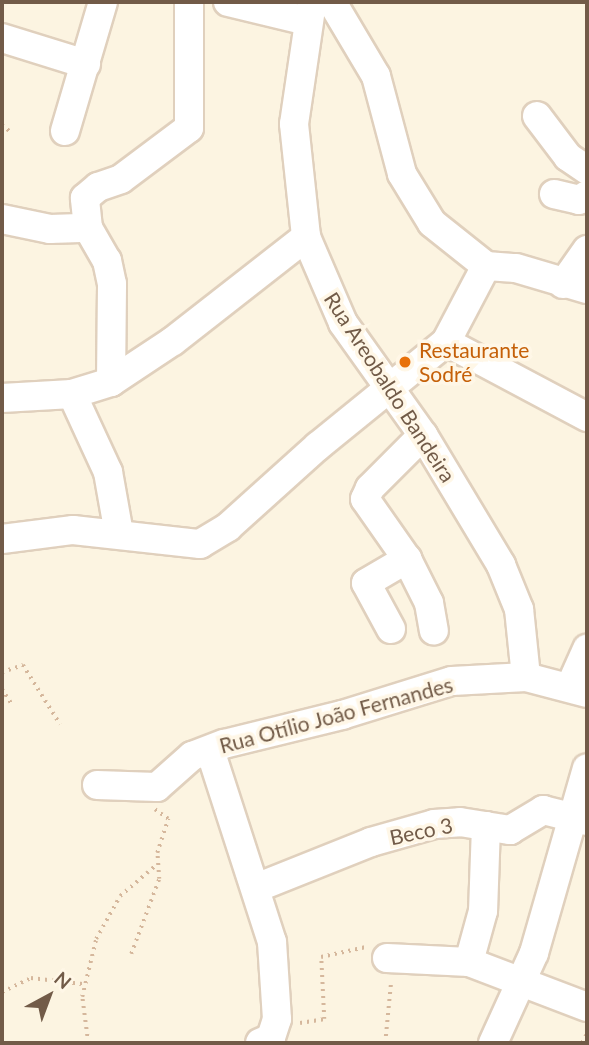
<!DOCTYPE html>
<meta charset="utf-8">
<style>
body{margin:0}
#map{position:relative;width:589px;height:1045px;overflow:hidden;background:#fcf4e1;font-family:Lato,sans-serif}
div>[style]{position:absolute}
.path>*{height:3.5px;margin-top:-1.75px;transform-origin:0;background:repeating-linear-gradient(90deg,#d5b79c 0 2px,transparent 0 7px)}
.roads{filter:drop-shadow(2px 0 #e0d0bd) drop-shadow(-2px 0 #e0d0bd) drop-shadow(0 2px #e0d0bd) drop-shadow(0 -2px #e0d0bd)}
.minor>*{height:28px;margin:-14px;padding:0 14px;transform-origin:14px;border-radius:14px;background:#fff}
.dots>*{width:19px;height:19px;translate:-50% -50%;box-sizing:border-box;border:4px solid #fff7e7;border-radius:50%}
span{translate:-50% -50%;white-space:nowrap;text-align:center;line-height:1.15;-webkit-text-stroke:7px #fff7e7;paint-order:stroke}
.food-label{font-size:21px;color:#c56008}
.left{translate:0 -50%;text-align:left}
.street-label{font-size:21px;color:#725b48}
.frame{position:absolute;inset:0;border:4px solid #725b48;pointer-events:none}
.north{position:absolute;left:14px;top:961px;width:70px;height:70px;-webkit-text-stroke:5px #fff7e7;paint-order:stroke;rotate:41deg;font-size:19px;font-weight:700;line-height:28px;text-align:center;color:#725b48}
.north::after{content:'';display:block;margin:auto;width:24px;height:32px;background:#725b48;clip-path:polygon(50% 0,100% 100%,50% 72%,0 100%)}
</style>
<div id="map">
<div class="path">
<i style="left:2px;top:125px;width:13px;rotate:39deg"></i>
<i style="left:2px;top:672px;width:22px;rotate:-18deg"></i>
<i style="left:23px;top:665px;width:70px;rotate:57.9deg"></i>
<i style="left:2px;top:689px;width:17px;rotate:57deg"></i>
<i style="left:131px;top:954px;width:80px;rotate:-69.5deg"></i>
<i style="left:159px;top:879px;width:26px;rotate:-94deg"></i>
<i style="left:157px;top:853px;width:36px;rotate:-72deg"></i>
<i style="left:168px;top:819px;width:16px;rotate:-145deg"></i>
<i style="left:2px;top:992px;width:32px;rotate:-26deg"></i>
<i style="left:31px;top:978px;width:52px;rotate:6.6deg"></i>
<i style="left:300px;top:1023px;width:24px;rotate:-9deg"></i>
<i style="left:324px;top:1019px;width:62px;rotate:-92.8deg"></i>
<i style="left:321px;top:957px;width:46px;rotate:-12.5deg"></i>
<i style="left:88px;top:1043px;width:46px;rotate:-97.4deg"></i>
<i style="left:82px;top:997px;width:60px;rotate:-76.4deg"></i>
<i style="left:96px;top:939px;width:49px;rotate:-60.8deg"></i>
<i style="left:120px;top:896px;width:46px;rotate:-40.6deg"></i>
<i style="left:385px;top:1043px;width:62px;rotate:-84.5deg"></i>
<i style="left:582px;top:1043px;width:11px;rotate:-63deg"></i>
</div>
<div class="roads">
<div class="minor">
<i style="left:228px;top:2px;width:81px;rotate:13.5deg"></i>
<i style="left:312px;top:2px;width:123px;rotate:98.4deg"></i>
<i style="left:294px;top:124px;width:114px;rotate:83.9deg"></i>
<i style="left:306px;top:237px;width:94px;rotate:66.7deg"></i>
<i style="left:343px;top:323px;width:138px;rotate:54.5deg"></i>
<i style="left:423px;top:435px;width:152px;rotate:59deg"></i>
<i style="left:501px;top:565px;width:48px;rotate:67.8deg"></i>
<i style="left:519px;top:609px;width:68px;rotate:84.1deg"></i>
<i style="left:332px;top:2px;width:86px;rotate:59.3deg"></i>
<i style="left:376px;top:76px;width:101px;rotate:75.1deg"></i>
<i style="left:402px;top:174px;width:57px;rotate:58.5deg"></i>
<i style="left:432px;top:223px;width:69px;rotate:38.5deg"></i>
<i style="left:486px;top:266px;width:30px;rotate:4deg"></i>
<i style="left:516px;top:268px;width:74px;rotate:16.5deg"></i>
<i style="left:2px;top:38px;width:88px;rotate:17.2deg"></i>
<i style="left:537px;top:116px;width:51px;rotate:52.9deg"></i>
<i style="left:568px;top:157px;width:23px;rotate:34deg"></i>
<i style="left:65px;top:131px;width:134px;rotate:-73.6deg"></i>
<i style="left:554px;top:194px;width:26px;rotate:13deg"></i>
<i style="left:579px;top:200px;width:9px;rotate:-32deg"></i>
<i style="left:2px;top:219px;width:49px;rotate:11.8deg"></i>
<i style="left:50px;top:229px;width:38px;rotate:-2deg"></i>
<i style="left:563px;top:284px;width:42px;rotate:-54.8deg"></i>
<i style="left:446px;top:342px;width:160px;rotate:28deg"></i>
<i style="left:111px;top:382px;width:98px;rotate:-89.4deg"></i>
<i style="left:112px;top:284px;width:24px;rotate:-102deg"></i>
<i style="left:107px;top:261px;width:38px;rotate:-120deg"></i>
<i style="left:88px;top:228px;width:30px;rotate:-96deg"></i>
<i style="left:85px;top:198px;width:17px;rotate:-40deg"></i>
<i style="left:98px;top:187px;width:24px;rotate:-19deg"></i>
<i style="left:121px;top:179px;width:85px;rotate:-36.9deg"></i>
<i style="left:189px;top:128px;width:126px;rotate:-90deg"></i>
<i style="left:72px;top:394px;width:86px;rotate:65.2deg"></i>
<i style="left:108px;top:472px;width:63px;rotate:79.9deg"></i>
<i style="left:2px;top:398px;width:70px;rotate:-3.3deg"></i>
<i style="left:72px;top:394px;width:41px;rotate:-17.1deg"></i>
<i style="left:111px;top:382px;width:74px;rotate:-33.5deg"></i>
<i style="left:173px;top:341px;width:169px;rotate:-38deg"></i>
<i style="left:423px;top:435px;width:75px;rotate:135deg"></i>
<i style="left:370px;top:488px;width:12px;rotate:114deg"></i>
<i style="left:365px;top:499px;width:73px;rotate:55deg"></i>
<i style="left:407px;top:559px;width:49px;rotate:63.4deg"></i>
<i style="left:429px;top:603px;width:28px;rotate:80deg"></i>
<i style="left:2px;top:539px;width:72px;rotate:-7.2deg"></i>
<i style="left:73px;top:530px;width:128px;rotate:6.3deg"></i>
<i style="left:200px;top:544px;width:33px;rotate:-31deg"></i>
<i style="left:228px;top:527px;width:121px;rotate:-42deg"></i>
<i style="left:318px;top:446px;width:165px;rotate:-39.1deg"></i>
<i style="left:446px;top:342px;width:86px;rotate:-62.2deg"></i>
<i style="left:391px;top:629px;width:52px;rotate:-118.5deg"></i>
<i style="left:366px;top:583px;width:48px;rotate:-30.3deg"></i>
<i style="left:570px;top:687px;width:42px;rotate:-65.9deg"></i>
<i style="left:210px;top:750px;width:202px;rotate:72.1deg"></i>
<i style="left:272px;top:942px;width:77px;rotate:86.3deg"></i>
<i style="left:277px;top:1019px;width:20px;rotate:108deg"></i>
<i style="left:271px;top:1038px;width:12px;rotate:156deg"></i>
<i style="left:97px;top:785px;width:60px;rotate:1.9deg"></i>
<i style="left:157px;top:787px;width:47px;rotate:-41.5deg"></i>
<i style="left:192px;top:756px;width:34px;rotate:-21deg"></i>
<i style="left:224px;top:744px;width:122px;rotate:-13.8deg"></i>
<i style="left:342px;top:715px;width:115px;rotate:-17.2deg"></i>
<i style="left:452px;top:681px;width:74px;rotate:-3.1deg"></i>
<i style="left:526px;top:677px;width:63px;rotate:14.7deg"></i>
<i style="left:486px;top:826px;width:85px;rotate:92deg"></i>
<i style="left:483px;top:911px;width:53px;rotate:105.4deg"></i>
<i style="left:469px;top:962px;width:126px;rotate:20.9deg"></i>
<i style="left:256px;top:888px;width:124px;rotate:-21.8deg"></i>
<i style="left:371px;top:842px;width:66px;rotate:-15.9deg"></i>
<i style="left:434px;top:824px;width:26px;rotate:-4deg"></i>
<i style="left:460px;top:822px;width:51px;rotate:9.1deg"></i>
<i style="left:510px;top:830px;width:39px;rotate:-31deg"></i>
<i style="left:543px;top:810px;width:45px;rotate:14deg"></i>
<i style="left:387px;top:958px;width:82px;rotate:2.8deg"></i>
<i style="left:493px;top:1043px;width:99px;rotate:-65.5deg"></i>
<i style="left:534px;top:953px;width:192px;rotate:-74deg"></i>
</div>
</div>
<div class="dots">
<i style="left:405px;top:362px;background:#e8710a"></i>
</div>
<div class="food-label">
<span class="left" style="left:419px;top:362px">Restaurante<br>Sodré</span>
</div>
<div class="street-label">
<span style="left:390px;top:387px;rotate:57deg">Rua Areobaldo Bandeira</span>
<span style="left:336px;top:715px;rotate:-15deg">Rua Otílio João Fernandes</span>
<span style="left:421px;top:831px;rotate:-12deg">Beco 3</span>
</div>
<div class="frame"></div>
<div class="north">N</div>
</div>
